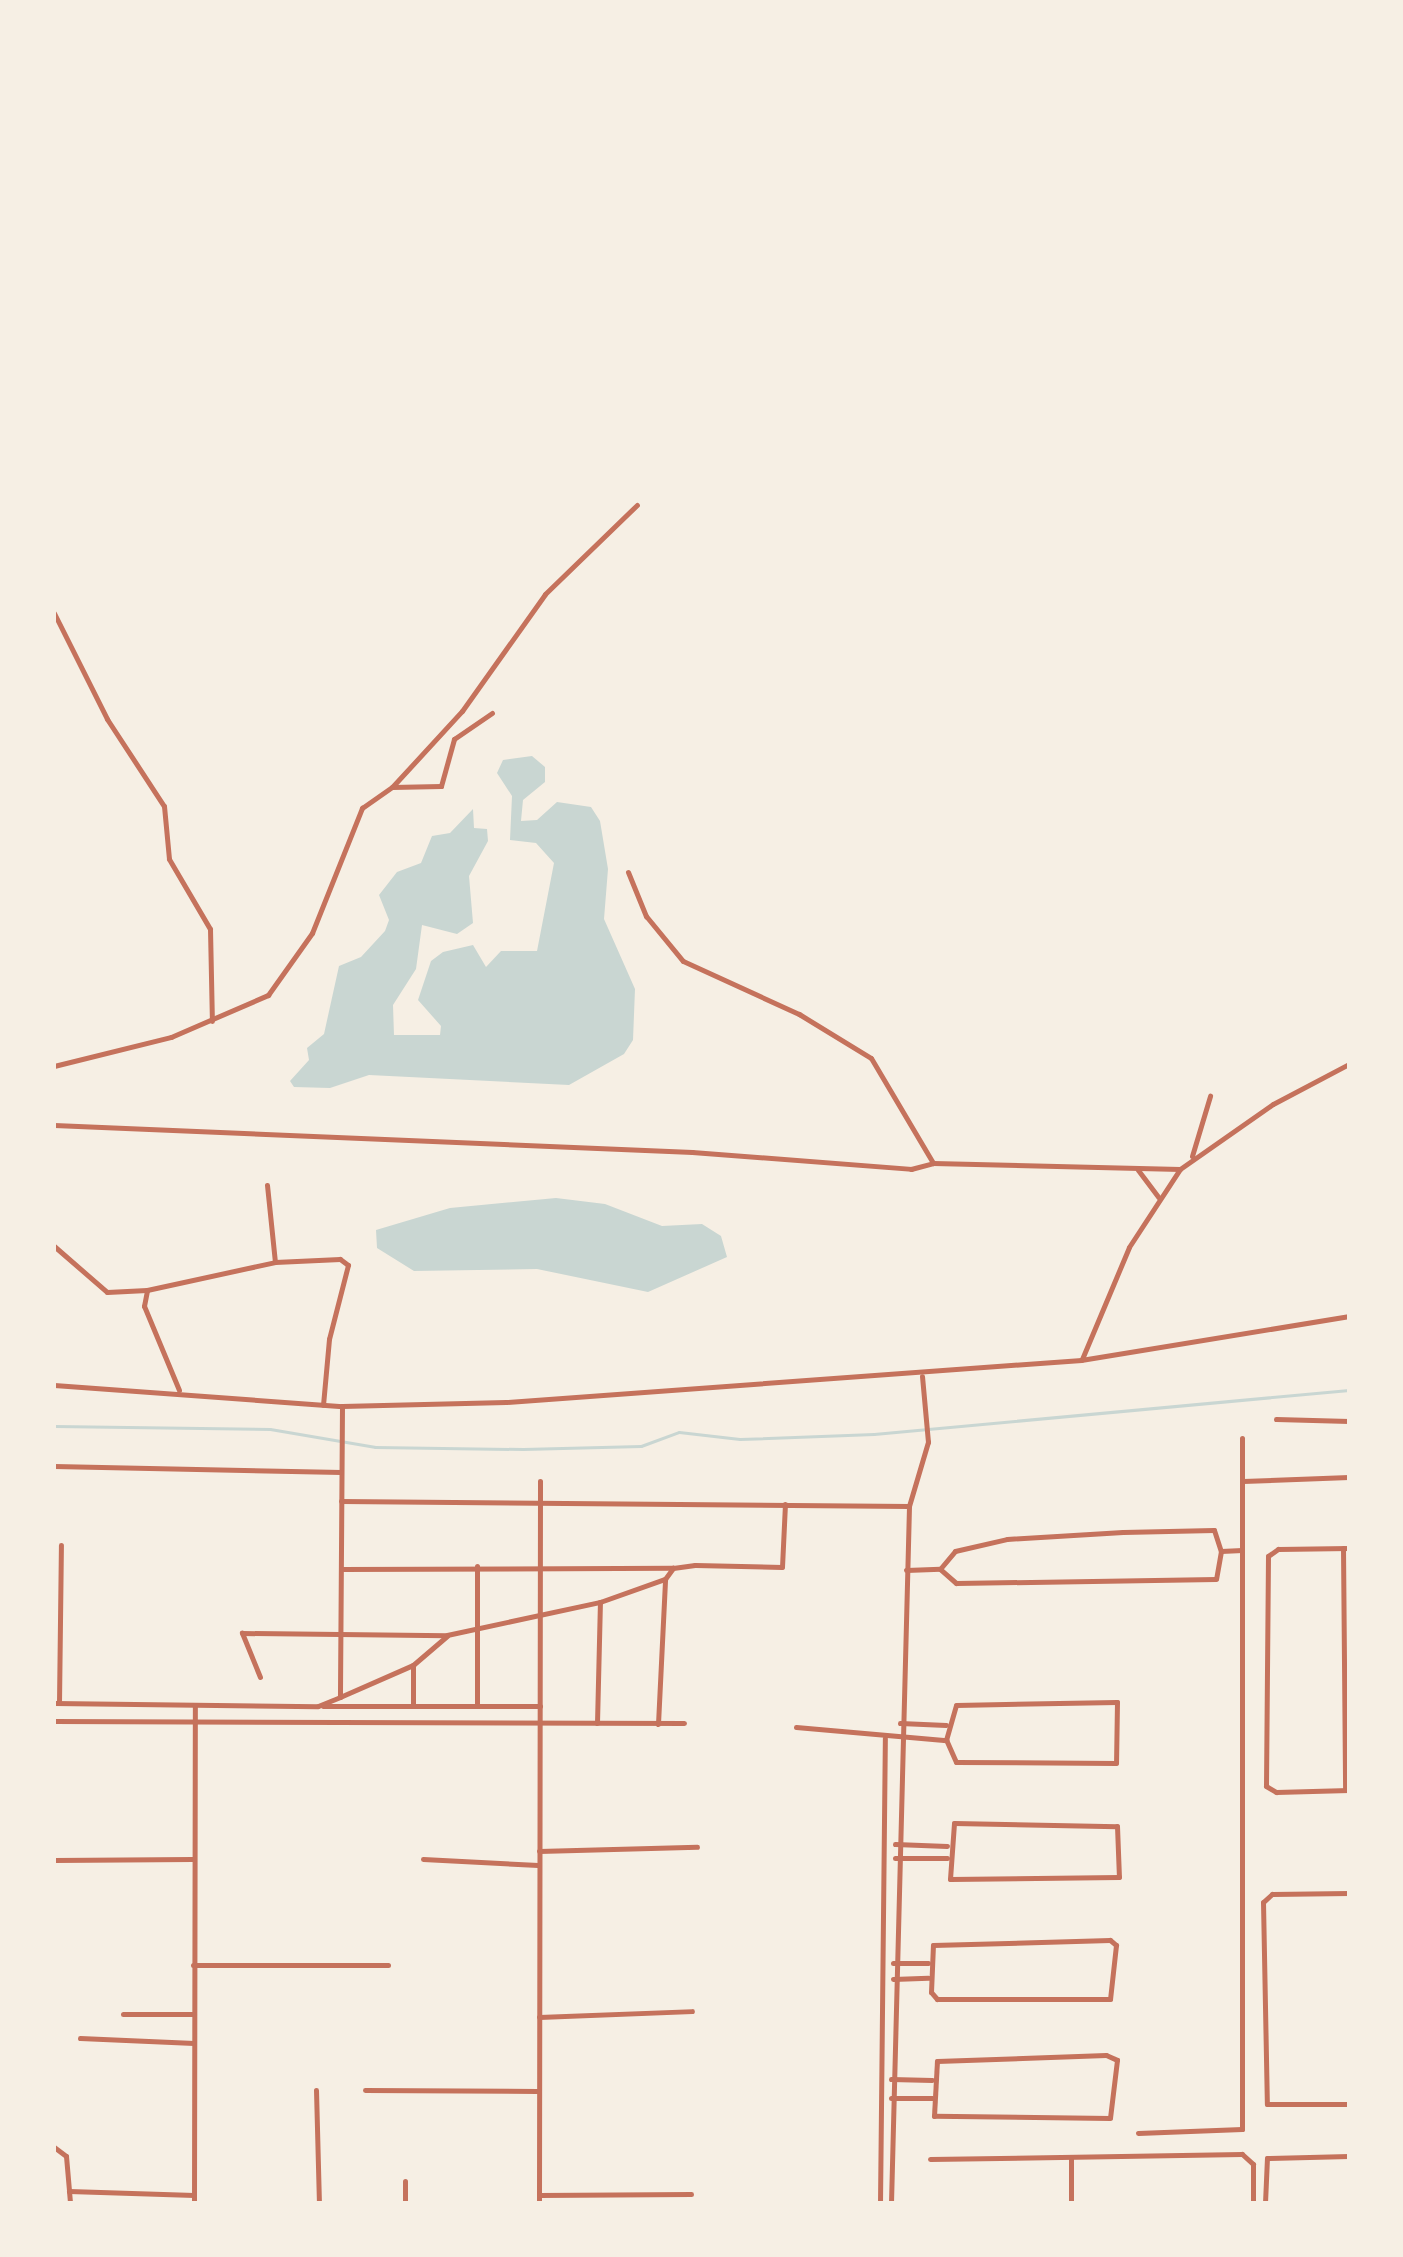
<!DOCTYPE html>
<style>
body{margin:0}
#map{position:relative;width:1403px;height:2257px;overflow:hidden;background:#f6efe4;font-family:Lato,sans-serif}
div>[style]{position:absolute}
.water>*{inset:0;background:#c9d6d2}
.stream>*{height:3px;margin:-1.5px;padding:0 1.5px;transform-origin:1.5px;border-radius:1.5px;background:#c9d6d2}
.minor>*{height:5px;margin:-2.5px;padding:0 2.5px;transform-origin:2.5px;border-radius:2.5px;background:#c5725c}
span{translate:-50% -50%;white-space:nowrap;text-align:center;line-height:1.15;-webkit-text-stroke:8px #f6efe4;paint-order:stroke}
.frame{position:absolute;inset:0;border:56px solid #f6efe4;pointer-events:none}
</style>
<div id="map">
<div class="water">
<i style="clip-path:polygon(532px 756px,545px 767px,545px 782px,523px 800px,521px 821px,537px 820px,557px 802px,591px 807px,600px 821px,608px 869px,604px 919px,635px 989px,633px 1040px,624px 1054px,569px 1085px,369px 1075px,330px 1088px,294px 1087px,290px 1081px,309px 1060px,307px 1048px,324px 1034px,339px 966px,361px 957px,385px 931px,389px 920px,379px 895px,397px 872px,421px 863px,432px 836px,450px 833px,473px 809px,474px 828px,487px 829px,488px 841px,469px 876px,473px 923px,457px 934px,422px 925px,416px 969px,393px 1005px,394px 1035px,440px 1035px,441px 1026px,418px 1000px,431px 961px,443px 952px,473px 945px,486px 967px,501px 951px,537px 951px,554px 863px,536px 843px,510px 840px,512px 796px,497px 773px,503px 760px)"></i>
<i style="clip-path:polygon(556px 1198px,605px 1204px,662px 1226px,702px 1224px,721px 1236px,727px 1257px,648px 1292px,537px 1269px,414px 1271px,377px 1248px,376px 1230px,450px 1208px)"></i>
</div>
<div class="stream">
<i style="left:54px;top:1426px;width:216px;rotate:0.8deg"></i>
<i style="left:270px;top:1429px;width:107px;rotate:9.7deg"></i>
<i style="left:375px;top:1447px;width:148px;rotate:0.8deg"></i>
<i style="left:523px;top:1449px;width:118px;rotate:-1.5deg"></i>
<i style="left:641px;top:1446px;width:40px;rotate:-20.2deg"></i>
<i style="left:679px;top:1432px;width:61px;rotate:6.5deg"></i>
<i style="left:740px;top:1439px;width:134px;rotate:-2.1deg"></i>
<i style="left:874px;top:1434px;width:477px;rotate:-5.3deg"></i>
</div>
<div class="minor">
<i style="left:54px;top:613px;width:119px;rotate:63.4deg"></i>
<i style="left:107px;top:719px;width:104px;rotate:56.8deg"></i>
<i style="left:164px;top:806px;width:53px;rotate:84.6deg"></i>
<i style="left:169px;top:859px;width:81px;rotate:59.6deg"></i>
<i style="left:210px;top:929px;width:92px;rotate:88.8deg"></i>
<i style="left:393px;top:786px;width:102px;rotate:-47.4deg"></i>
<i style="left:462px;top:711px;width:143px;rotate:-54.6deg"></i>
<i style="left:545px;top:594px;width:128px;rotate:-44.1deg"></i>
<i style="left:628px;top:872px;width:48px;rotate:67.8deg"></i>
<i style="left:646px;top:916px;width:58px;rotate:50.6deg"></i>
<i style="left:683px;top:961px;width:128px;rotate:24.6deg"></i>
<i style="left:799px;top:1014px;width:84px;rotate:31.4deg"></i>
<i style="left:871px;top:1058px;width:122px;rotate:59.4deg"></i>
<i style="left:54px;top:1066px;width:121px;rotate:-13.9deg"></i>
<i style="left:171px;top:1037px;width:106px;rotate:-23.4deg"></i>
<i style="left:268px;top:995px;width:76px;rotate:-54.6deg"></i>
<i style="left:312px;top:933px;width:135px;rotate:-68.2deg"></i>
<i style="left:362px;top:808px;width:37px;rotate:-35deg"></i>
<i style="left:392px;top:787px;width:49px;rotate:-1.2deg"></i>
<i style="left:441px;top:786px;width:49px;rotate:-74.5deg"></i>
<i style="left:454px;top:739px;width:46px;rotate:-34.4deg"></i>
<i style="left:54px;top:1125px;width:639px;rotate:2.42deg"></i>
<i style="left:692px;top:1152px;width:220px;rotate:4.4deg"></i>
<i style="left:911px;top:1169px;width:23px;rotate:-15deg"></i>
<i style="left:933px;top:1163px;width:247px;rotate:1.4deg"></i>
<i style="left:1192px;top:1156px;width:63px;rotate:-73.3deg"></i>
<i style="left:1138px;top:1170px;width:34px;rotate:53deg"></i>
<i style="left:267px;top:1185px;width:77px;rotate:84.1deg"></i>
<i style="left:54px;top:1246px;width:70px;rotate:41deg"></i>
<i style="left:107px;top:1292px;width:40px;rotate:-2.9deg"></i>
<i style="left:1082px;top:1359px;width:121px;rotate:-67.2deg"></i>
<i style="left:1129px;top:1247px;width:93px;rotate:-56.8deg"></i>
<i style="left:1180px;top:1169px;width:113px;rotate:-35deg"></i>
<i style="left:1273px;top:1104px;width:86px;rotate:-27.8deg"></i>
<i style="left:54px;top:1385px;width:289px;rotate:4.2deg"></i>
<i style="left:342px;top:1406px;width:164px;rotate:-1.4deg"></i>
<i style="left:506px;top:1402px;width:577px;rotate:-4.18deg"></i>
<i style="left:1081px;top:1360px;width:272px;rotate:-9.3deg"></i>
<i style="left:179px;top:1390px;width:91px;rotate:-112.6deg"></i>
<i style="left:144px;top:1306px;width:16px;rotate:-79deg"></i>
<i style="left:147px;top:1290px;width:131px;rotate:-12.3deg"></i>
<i style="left:275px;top:1262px;width:65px;rotate:-2.6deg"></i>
<i style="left:340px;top:1259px;width:10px;rotate:37deg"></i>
<i style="left:348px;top:1265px;width:76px;rotate:104.4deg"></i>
<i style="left:329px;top:1339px;width:66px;rotate:95.2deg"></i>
<i style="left:342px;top:1406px;width:291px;rotate:90.4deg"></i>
<i style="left:340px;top:1697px;width:80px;rotate:-23.7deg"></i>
<i style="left:413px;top:1665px;width:45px;rotate:-40.5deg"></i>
<i style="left:1276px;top:1419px;width:73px;rotate:1.6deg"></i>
<i style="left:54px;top:1466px;width:287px;rotate:1.2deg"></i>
<i style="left:1243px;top:1481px;width:106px;rotate:-2.2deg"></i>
<i style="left:341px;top:1501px;width:568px;rotate:0.5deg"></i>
<i style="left:909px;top:1506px;width:67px;rotate:-73.5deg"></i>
<i style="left:928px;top:1442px;width:66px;rotate:-95.2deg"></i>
<i style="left:1343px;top:1548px;width:242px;rotate:89.5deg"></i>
<i style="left:1349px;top:1548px;width:71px;rotate:179.2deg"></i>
<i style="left:1278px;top:1549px;width:12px;rotate:145deg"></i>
<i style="left:1268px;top:1556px;width:230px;rotate:90.5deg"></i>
<i style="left:1266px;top:1786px;width:12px;rotate:31deg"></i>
<i style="left:1276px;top:1792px;width:73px;rotate:-1.6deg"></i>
<i style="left:1221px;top:1551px;width:28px;rotate:100deg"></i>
<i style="left:1216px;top:1579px;width:260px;rotate:179.1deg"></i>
<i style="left:956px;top:1583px;width:21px;rotate:-139deg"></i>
<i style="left:940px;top:1569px;width:23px;rotate:-50deg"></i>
<i style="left:955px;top:1551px;width:53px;rotate:-13deg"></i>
<i style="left:1007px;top:1539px;width:116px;rotate:-3.5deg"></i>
<i style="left:1123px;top:1532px;width:91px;rotate:-1.3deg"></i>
<i style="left:1214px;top:1530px;width:22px;rotate:72deg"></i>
<i style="left:1221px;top:1551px;width:21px;rotate:-3deg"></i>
<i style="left:477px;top:1566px;width:140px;rotate:90deg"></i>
<i style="left:342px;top:1569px;width:331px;rotate:-0.2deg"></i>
<i style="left:906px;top:1570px;width:34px;rotate:-2deg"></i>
<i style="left:413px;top:1665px;width:41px;rotate:90deg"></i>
<i style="left:260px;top:1677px;width:48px;rotate:-112.2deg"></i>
<i style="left:242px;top:1633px;width:205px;rotate:0.6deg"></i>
<i style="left:447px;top:1635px;width:157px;rotate:-12.2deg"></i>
<i style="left:600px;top:1602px;width:69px;rotate:-19.5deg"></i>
<i style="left:1117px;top:1702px;width:61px;rotate:90.9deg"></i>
<i style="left:1116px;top:1763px;width:160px;rotate:-179.6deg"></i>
<i style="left:956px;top:1762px;width:24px;rotate:-114deg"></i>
<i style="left:946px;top:1740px;width:36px;rotate:-74deg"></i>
<i style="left:956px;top:1705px;width:161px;rotate:-1.1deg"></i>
<i style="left:54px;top:1703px;width:264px;rotate:0.7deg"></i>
<i style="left:318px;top:1706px;width:24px;rotate:-22deg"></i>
<i style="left:59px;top:1703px;width:158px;rotate:-89.3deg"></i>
<i style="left:323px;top:1706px;width:217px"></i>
<i style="left:54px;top:1721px;width:630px;rotate:0.18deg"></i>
<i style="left:597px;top:1723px;width:121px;rotate:-88.6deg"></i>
<i style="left:900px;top:1723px;width:46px;rotate:2.5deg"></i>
<i style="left:658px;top:1724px;width:145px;rotate:-87.2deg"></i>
<i style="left:665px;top:1579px;width:14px;rotate:-54deg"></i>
<i style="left:673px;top:1568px;width:22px;rotate:-8deg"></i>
<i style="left:695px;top:1565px;width:87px;rotate:1.3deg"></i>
<i style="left:782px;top:1567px;width:63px;rotate:-87.3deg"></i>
<i style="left:796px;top:1727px;width:151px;rotate:5deg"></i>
<i style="left:954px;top:1823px;width:163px;rotate:1.1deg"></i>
<i style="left:1117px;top:1826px;width:51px;rotate:87.8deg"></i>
<i style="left:1119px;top:1877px;width:169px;rotate:179.3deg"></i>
<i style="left:950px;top:1879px;width:56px;rotate:-85.9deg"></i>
<i style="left:895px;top:1844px;width:52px;rotate:2.2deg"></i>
<i style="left:539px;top:1851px;width:158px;rotate:-1.5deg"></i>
<i style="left:895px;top:1858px;width:52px"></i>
<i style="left:423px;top:1859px;width:115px;rotate:3deg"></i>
<i style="left:54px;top:1860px;width:138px;rotate:-0.4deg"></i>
<i style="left:1349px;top:1893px;width:77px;rotate:179.3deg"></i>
<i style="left:1272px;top:1894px;width:12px;rotate:138deg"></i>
<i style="left:1263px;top:1902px;width:202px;rotate:88.9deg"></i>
<i style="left:1267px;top:2104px;width:82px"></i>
<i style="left:1110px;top:1940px;width:8px;rotate:40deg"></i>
<i style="left:1116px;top:1945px;width:54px;rotate:96.3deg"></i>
<i style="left:1110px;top:1999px;width:173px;rotate:180deg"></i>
<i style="left:937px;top:1999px;width:9px;rotate:-131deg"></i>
<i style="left:931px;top:1992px;width:47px;rotate:-87.6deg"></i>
<i style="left:933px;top:1945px;width:177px;rotate:-1.6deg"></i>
<i style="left:893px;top:1963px;width:35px"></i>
<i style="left:193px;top:1965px;width:195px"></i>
<i style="left:893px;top:1979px;width:35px;rotate:-2deg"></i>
<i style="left:123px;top:2014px;width:71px"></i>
<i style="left:539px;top:2017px;width:153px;rotate:-2.2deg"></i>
<i style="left:80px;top:2038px;width:114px;rotate:2.5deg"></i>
<i style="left:1106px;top:2055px;width:12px;rotate:24deg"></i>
<i style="left:1117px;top:2060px;width:58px;rotate:96.9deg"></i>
<i style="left:1110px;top:2118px;width:176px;rotate:-179.3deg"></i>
<i style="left:934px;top:2116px;width:55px;rotate:-86.9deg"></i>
<i style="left:937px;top:2061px;width:169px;rotate:-2deg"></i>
<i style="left:891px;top:2079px;width:41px;rotate:1.4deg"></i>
<i style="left:316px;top:2090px;width:113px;rotate:88.5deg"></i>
<i style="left:365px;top:2090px;width:172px;rotate:0.3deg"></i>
<i style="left:891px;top:2098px;width:41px"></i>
<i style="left:1138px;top:2133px;width:104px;rotate:-2.2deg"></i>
<i style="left:1242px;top:2129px;width:691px;rotate:-90deg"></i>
<i style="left:54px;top:2147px;width:15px;rotate:37deg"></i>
<i style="left:66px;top:2156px;width:35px;rotate:85deg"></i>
<i style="left:69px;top:2191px;width:125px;rotate:1.8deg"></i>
<i style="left:1071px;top:2158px;width:45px;rotate:90deg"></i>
<i style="left:930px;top:2159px;width:312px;rotate:-0.9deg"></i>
<i style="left:1242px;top:2154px;width:15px;rotate:42deg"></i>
<i style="left:1253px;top:2164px;width:39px;rotate:90deg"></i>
<i style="left:69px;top:2191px;width:12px;rotate:85deg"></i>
<i style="left:539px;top:2195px;width:152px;rotate:-0.4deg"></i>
<i style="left:194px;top:2203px;width:498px;rotate:-89.9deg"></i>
<i style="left:405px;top:2203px;width:22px;rotate:-90deg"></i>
<i style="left:539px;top:2203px;width:722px;rotate:-89.92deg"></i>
<i style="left:880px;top:2203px;width:465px;rotate:-89.4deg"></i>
<i style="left:891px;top:2203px;width:697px;rotate:-88.52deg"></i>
<i style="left:1265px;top:2203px;width:45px;rotate:-87.5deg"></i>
<i style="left:1267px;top:2158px;width:82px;rotate:-1.4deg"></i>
</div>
<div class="frame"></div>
</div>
